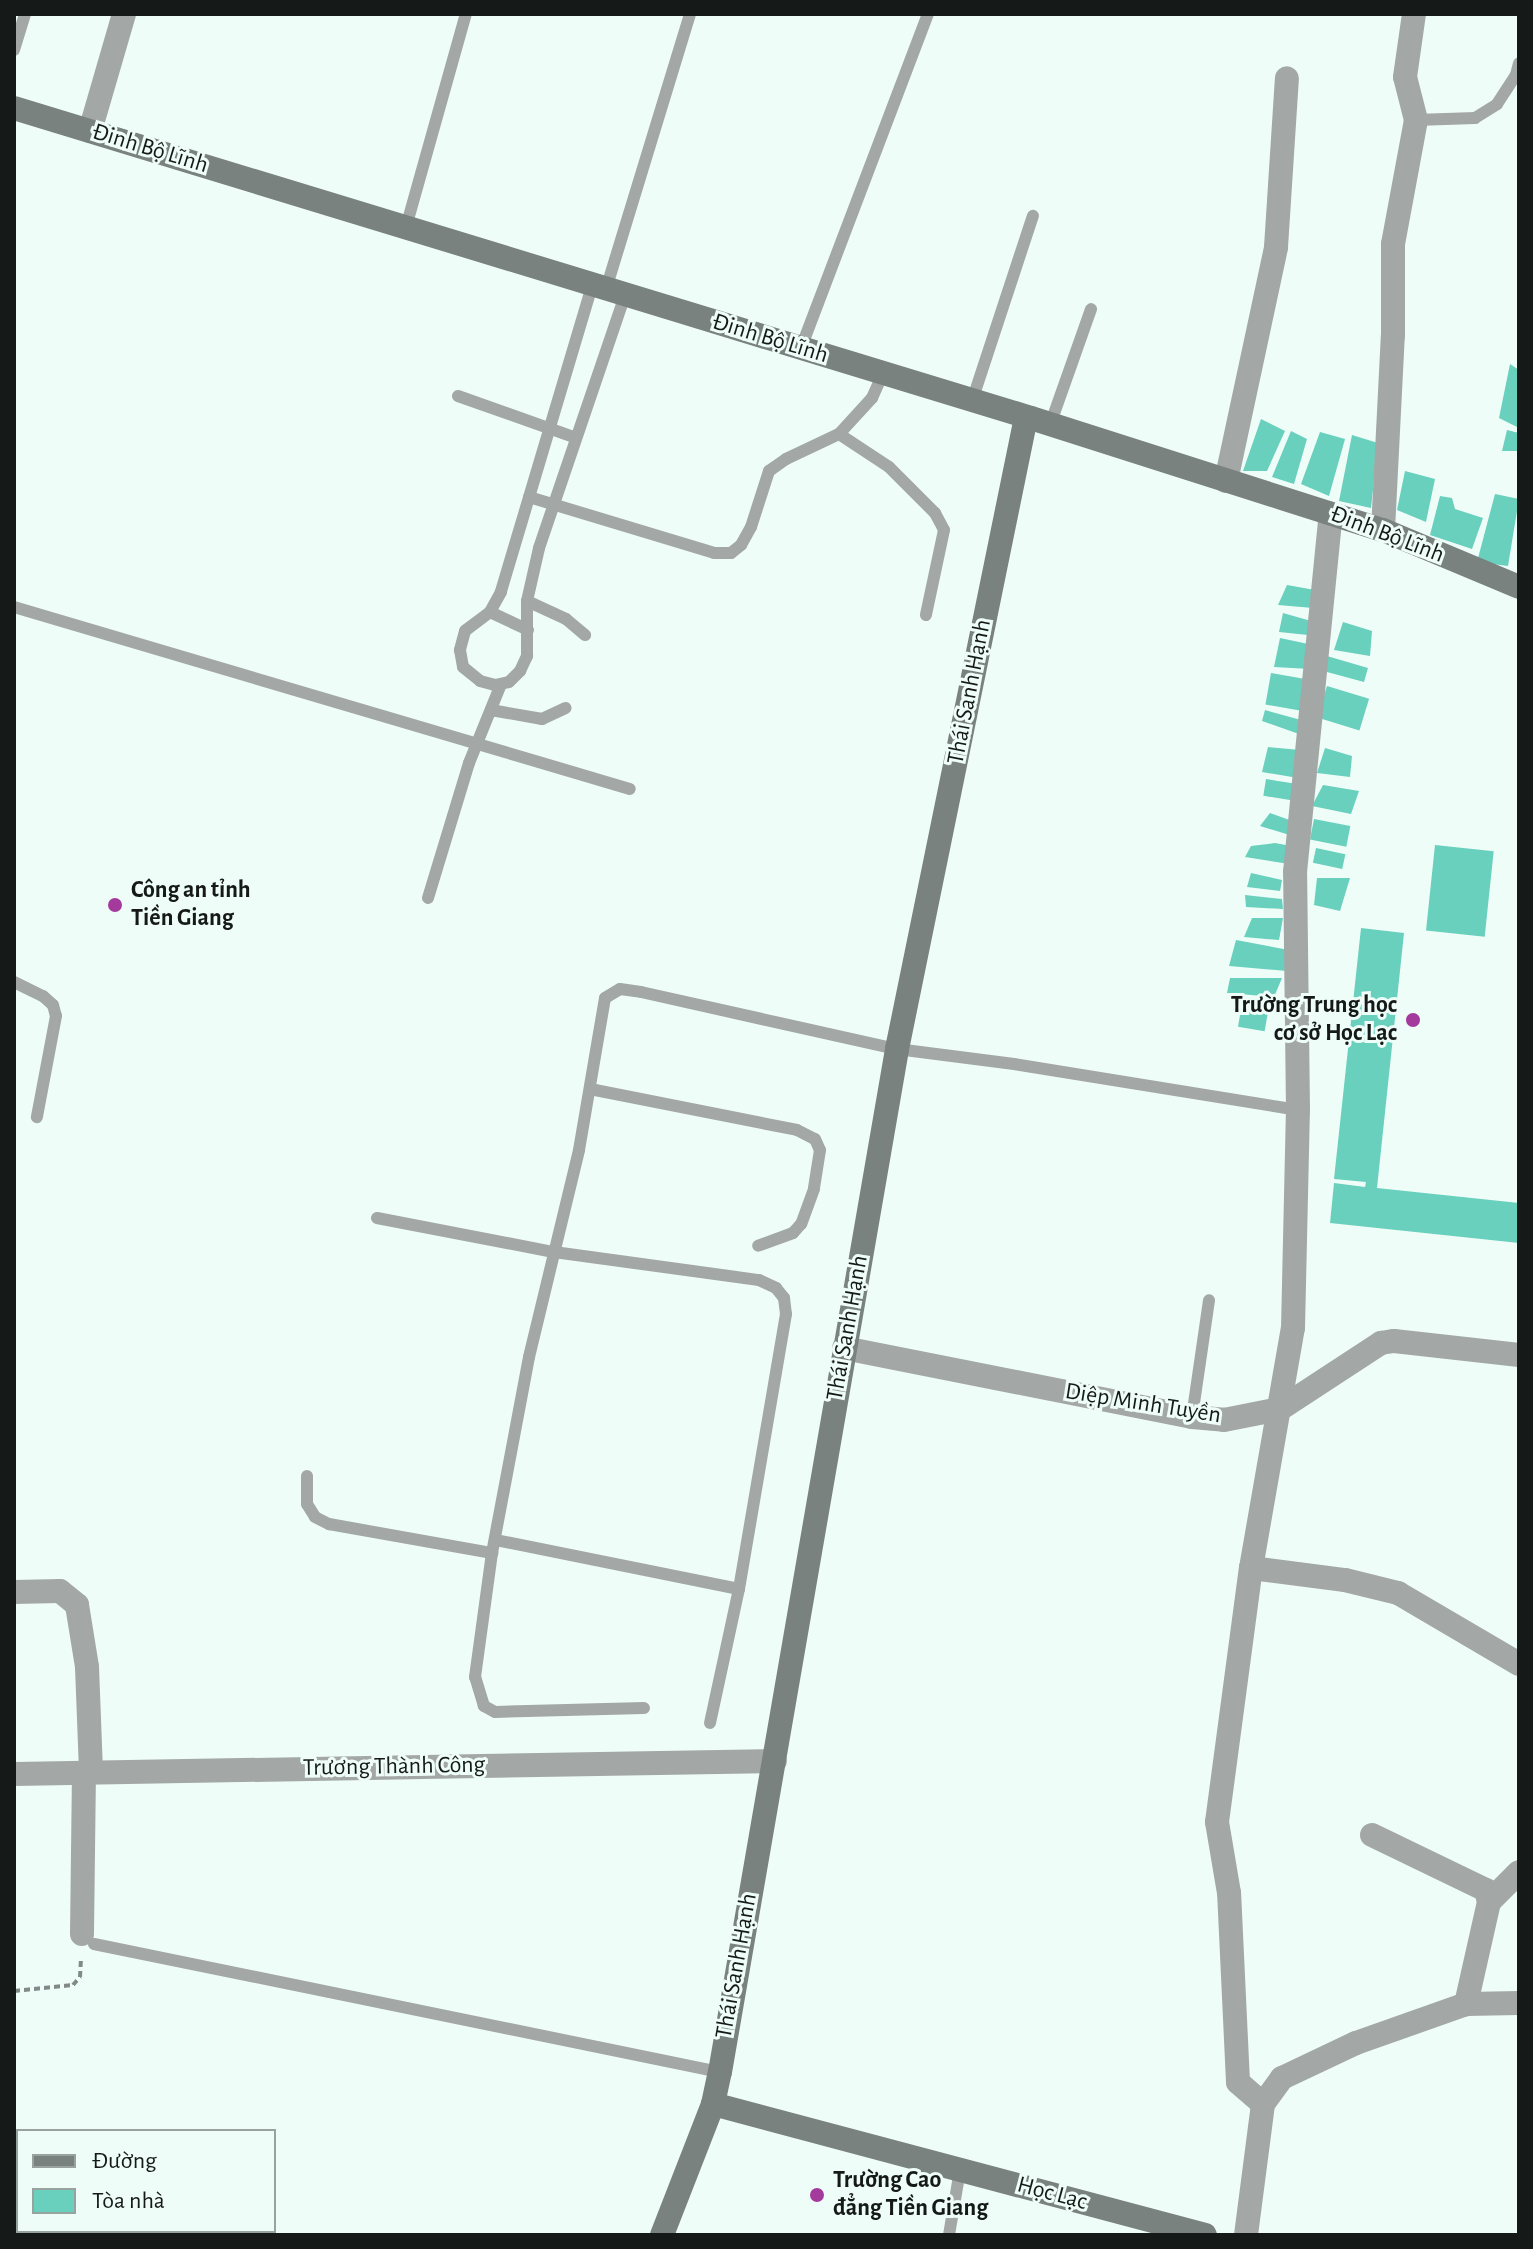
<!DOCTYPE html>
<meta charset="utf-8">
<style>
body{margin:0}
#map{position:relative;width:1533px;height:2249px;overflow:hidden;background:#effdf9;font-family:"Alegreya Sans",sans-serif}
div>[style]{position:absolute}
.building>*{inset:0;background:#68d0bc;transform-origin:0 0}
.path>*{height:4px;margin-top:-2px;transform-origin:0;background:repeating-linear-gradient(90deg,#818a88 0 6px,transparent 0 10px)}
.lane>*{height:12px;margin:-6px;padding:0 6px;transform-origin:6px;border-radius:6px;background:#a3a8a7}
.street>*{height:24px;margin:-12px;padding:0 12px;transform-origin:12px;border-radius:12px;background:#a3a8a7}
.secondary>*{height:24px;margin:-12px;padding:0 12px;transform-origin:12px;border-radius:12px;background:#7a8280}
.dots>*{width:22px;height:22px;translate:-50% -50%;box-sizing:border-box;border:4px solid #effdf9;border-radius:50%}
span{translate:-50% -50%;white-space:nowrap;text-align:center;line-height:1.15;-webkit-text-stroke:6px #effdf9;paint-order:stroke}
.street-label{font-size:24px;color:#151a19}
.poi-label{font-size:24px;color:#151a19;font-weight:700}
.left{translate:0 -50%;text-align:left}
.right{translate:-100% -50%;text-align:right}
.frame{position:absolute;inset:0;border:16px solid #151a19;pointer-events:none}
.legend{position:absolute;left:16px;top:2129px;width:260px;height:104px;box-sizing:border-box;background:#effdf9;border:2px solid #98a29f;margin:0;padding:10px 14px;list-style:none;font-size:24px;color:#151a19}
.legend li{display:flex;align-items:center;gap:16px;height:40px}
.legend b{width:40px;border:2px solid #98a29f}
</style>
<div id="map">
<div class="building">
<i style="clip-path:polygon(1510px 364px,1519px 370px,1519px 428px,1499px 418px)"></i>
<i style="clip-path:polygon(1261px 419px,1285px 431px,1267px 471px,1243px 471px)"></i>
<i style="clip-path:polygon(1507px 430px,1519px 433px,1519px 451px,1502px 451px)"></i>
<i style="clip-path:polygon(1291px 431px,1307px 439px,1294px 484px,1272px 477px)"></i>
<i style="clip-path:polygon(1320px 432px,1345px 439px,1329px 496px,1301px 484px)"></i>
<i style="clip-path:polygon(1352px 435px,1378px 443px,1371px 508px,1339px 501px)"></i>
<i style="clip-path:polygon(1405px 471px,1435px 479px,1426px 522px,1397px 510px)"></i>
<i style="clip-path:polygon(1495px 494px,1519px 499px,1508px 566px,1477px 562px)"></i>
<i style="clip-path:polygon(1440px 496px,1452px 498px,1455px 509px,1483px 518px,1472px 549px,1430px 535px)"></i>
<i style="clip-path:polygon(1287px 585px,1315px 590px,1313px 608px,1278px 605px)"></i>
<i style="clip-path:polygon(1283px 613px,1311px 621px,1308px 635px,1279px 632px)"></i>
<i style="clip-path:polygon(1343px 622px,1372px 631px,1370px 656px,1334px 650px)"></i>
<i style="clip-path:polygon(1280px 638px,1313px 645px,1310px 669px,1274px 667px)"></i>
<i style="clip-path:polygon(1327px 656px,1368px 668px,1364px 682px,1327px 672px)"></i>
<i style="left:1271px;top:673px;width:42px;height:32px;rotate:10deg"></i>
<i style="left:1327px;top:686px;width:44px;height:33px;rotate:17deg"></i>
<i style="clip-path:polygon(1265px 710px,1301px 720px,1299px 734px,1262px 721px)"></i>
<i style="clip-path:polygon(1268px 747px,1300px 750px,1298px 778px,1262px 772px)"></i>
<i style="clip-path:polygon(1325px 748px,1352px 756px,1350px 777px,1317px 773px)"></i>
<i style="left:1266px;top:779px;width:30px;height:17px;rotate:9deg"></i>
<i style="clip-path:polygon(1323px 785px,1359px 791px,1351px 814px,1312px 806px)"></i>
<i style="clip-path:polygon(1270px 813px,1295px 822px,1293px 836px,1260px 826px)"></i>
<i style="left:1314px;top:819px;width:37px;height:21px;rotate:11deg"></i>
<i style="clip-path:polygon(1275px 843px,1291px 846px,1289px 864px,1245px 857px,1251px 846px)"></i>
<i style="left:1435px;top:845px;width:59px;height:86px;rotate:6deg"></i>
<i style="left:1316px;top:848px;width:30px;height:15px;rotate:12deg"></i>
<i style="clip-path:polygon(1251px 873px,1282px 880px,1280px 891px,1247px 887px)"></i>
<i style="clip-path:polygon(1317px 878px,1350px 878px,1340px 911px,1314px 905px)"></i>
<i style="clip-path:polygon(1245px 895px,1282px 899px,1283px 909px,1246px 907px)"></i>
<i style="clip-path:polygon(1252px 918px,1283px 918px,1279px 940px,1244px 937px)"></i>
<i style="clip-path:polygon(1361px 928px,1404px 933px,1377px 1188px,1519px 1203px,1519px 1243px,1330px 1223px,1334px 1183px,1365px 1187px,1366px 1182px,1334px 1179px)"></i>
<i style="clip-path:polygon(1236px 940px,1289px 950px,1287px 971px,1229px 966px)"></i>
<i style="clip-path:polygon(1230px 978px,1282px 978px,1274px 997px,1227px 993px)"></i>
<i style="left:1242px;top:1004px;width:27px;height:23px;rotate:10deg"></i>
</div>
<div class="path">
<i style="left:14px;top:1991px;width:59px;rotate:-5.8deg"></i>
<i style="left:73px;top:1985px;width:11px;rotate:-49deg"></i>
<i style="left:80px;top:1977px;width:19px;rotate:-87deg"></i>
</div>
<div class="lane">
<i style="left:14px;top:50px;width:38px;rotate:-73deg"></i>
<i style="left:1416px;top:120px;width:59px;rotate:-1.9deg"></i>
<i style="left:1475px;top:118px;width:26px;rotate:-32deg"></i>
<i style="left:1497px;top:104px;width:35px;rotate:-57deg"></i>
<i style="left:1516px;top:75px;width:12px;rotate:-76deg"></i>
<i style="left:406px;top:227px;width:221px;rotate:-74.3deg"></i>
<i style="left:592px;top:286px;width:319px;rotate:106.6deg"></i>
<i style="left:501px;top:592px;width:23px;rotate:119deg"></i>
<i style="left:490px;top:612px;width:31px;rotate:143deg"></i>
<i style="left:465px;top:631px;width:20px;rotate:105deg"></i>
<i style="left:460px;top:650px;width:17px;rotate:80deg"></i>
<i style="left:463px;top:667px;width:22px;rotate:39deg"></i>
<i style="left:480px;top:681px;width:16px;rotate:15deg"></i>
<i style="left:495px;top:685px;width:14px;rotate:-12deg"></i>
<i style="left:509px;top:682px;width:16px;rotate:-45deg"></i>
<i style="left:520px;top:671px;width:17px;rotate:-65deg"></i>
<i style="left:527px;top:656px;width:55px;rotate:-90deg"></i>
<i style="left:527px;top:601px;width:54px;rotate:-77.2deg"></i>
<i style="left:539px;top:548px;width:266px;rotate:-71.2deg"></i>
<i style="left:606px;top:289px;width:288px;rotate:-73deg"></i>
<i style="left:801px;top:348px;width:357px;rotate:-69.2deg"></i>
<i style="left:458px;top:396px;width:123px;rotate:19.5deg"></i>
<i style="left:972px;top:401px;width:195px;rotate:-71.8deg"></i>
<i style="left:1050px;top:425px;width:123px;rotate:-70.5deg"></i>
<i style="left:839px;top:434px;width:60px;rotate:33.4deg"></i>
<i style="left:889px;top:467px;width:65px;rotate:45deg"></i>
<i style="left:935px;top:513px;width:19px;rotate:62deg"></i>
<i style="left:944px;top:530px;width:87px;rotate:102deg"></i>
<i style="left:529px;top:497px;width:193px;rotate:16.8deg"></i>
<i style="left:714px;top:553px;width:17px"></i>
<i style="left:731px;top:553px;width:13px;rotate:-39deg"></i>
<i style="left:741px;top:545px;width:21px;rotate:-61deg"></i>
<i style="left:751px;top:527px;width:59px;rotate:-72.2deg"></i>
<i style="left:769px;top:471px;width:21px;rotate:-35deg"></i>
<i style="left:786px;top:459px;width:59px;rotate:-25.3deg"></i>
<i style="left:839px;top:434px;width:49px;rotate:-47.5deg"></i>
<i style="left:872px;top:398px;width:27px;rotate:-66deg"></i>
<i style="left:527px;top:601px;width:43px;rotate:24.8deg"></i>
<i style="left:566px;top:619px;width:25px;rotate:40deg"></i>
<i style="left:14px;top:607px;width:642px;rotate:16.46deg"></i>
<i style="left:490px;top:612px;width:42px;rotate:25.3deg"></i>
<i style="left:491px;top:710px;width:52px;rotate:10deg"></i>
<i style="left:542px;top:719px;width:26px;rotate:-25deg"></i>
<i style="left:428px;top:898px;width:141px;rotate:-73.1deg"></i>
<i style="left:469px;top:763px;width:85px;rotate:-67.9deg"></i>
<i style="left:14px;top:982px;width:32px;rotate:26deg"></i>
<i style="left:43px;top:996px;width:13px;rotate:42deg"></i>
<i style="left:53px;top:1005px;width:11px;rotate:75deg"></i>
<i style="left:56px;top:1016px;width:103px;rotate:100.7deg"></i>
<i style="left:590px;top:1089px;width:211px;rotate:11.2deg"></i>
<i style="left:797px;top:1130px;width:20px;rotate:27deg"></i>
<i style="left:815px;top:1139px;width:12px;rotate:66deg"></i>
<i style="left:820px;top:1150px;width:39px;rotate:99deg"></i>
<i style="left:814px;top:1189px;width:37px;rotate:110deg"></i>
<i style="left:801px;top:1224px;width:12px;rotate:132deg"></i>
<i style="left:793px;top:1233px;width:37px;rotate:160deg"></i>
<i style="left:377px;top:1218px;width:180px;rotate:10.9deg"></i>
<i style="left:554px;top:1252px;width:207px;rotate:7.8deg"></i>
<i style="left:759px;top:1280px;width:19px;rotate:25deg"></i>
<i style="left:776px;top:1288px;width:13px;rotate:51deg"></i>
<i style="left:784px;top:1298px;width:16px;rotate:83deg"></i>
<i style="left:786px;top:1314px;width:279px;rotate:99.7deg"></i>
<i style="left:739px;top:1589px;width:249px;rotate:-168.6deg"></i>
<i style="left:1192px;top:1417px;width:118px;rotate:-81.7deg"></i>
<i style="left:307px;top:1476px;width:28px;rotate:90deg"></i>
<i style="left:307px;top:1504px;width:15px;rotate:58deg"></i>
<i style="left:315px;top:1517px;width:16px;rotate:27deg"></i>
<i style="left:329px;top:1524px;width:166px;rotate:10.1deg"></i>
<i style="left:644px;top:1708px;width:149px;rotate:178.5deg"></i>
<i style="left:495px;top:1712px;width:13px;rotate:-151deg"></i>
<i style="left:484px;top:1706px;width:30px;rotate:-107deg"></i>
<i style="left:475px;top:1677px;width:125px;rotate:-82.2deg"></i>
<i style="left:492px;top:1553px;width:199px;rotate:-79.3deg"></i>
<i style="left:529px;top:1357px;width:213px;rotate:-76.4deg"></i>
<i style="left:579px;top:1150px;width:154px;rotate:-80.3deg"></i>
<i style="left:605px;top:998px;width:17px;rotate:-31deg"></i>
<i style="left:620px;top:989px;width:21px;rotate:8deg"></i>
<i style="left:641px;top:992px;width:262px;rotate:12.6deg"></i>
<i style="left:897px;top:1049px;width:118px;rotate:7.3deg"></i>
<i style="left:1014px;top:1064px;width:288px;rotate:9.2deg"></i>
<i style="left:710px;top:1723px;width:137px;rotate:-77.8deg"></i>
<i style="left:94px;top:1944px;width:639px;rotate:11.56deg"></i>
<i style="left:949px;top:2235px;width:66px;rotate:-80.4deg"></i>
</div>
<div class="street">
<i style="left:90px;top:131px;width:122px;rotate:-73.8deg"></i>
<i style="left:1226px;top:481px;width:239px;rotate:-77.9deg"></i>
<i style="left:1276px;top:247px;width:169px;rotate:-86.3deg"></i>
<i style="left:1383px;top:530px;width:195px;rotate:-87.1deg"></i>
<i style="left:1393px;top:335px;width:91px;rotate:-90deg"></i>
<i style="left:1393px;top:244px;width:126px;rotate:-79.5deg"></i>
<i style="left:1416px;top:120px;width:44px;rotate:-104.3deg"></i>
<i style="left:1405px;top:77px;width:64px;rotate:-81.9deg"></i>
<i style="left:844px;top:1348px;width:355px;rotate:11.2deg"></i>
<i style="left:1192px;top:1417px;width:32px;rotate:5deg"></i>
<i style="left:1224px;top:1420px;width:57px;rotate:-11.1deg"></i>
<i style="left:1280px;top:1409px;width:121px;rotate:-33.2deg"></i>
<i style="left:1381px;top:1343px;width:13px;rotate:-9deg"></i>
<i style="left:1394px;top:1341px;width:126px;rotate:6.4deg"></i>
<i style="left:1251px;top:1568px;width:95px;rotate:7.3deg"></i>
<i style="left:1345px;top:1580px;width:55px;rotate:13.8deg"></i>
<i style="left:1398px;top:1593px;width:140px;rotate:30.4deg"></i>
<i style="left:14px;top:1592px;width:46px;rotate:-1.2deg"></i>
<i style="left:60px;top:1591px;width:22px;rotate:39deg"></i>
<i style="left:77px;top:1605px;width:63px;rotate:80.8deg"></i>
<i style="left:87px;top:1667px;width:106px;rotate:87.8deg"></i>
<i style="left:14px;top:1774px;width:761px;rotate:-0.98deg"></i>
<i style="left:1372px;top:1835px;width:127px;rotate:25.8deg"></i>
<i style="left:1486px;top:1890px;width:12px;rotate:76deg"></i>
<i style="left:1489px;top:1902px;width:105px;rotate:102.7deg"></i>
<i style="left:1489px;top:1902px;width:42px;rotate:-45deg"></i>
<i style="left:82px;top:1934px;width:161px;rotate:-89.3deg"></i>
<i style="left:1263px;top:2104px;width:33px;rotate:-139deg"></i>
<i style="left:1238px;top:2082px;width:189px;rotate:-92.7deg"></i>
<i style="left:1229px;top:1893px;width:72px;rotate:-99.6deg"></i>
<i style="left:1217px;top:1822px;width:256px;rotate:-82.4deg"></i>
<i style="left:1251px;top:1568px;width:244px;rotate:-80.1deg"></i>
<i style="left:1293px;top:1328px;width:218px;rotate:-88.7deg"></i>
<i style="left:1298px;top:1110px;width:238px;rotate:-90.7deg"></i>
<i style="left:1295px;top:872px;width:360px;rotate:-84.3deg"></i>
<i style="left:1246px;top:2235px;width:132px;rotate:-82.6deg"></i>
<i style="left:1263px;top:2104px;width:32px;rotate:-54deg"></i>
<i style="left:1282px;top:2078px;width:82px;rotate:-25.3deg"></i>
<i style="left:1356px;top:2043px;width:117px;rotate:-19.5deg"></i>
<i style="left:1466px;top:2004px;width:53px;rotate:-1.1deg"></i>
</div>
<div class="secondary">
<i style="left:14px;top:108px;width:1063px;rotate:16.95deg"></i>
<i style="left:1031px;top:418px;width:369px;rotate:17.7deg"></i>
<i style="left:1383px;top:530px;width:147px;rotate:22.7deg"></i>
<i style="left:713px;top:2104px;width:509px;rotate:14.91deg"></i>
<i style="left:662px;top:2235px;width:141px;rotate:-68.7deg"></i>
<i style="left:713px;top:2104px;width:33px;rotate:-78deg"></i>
<i style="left:720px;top:2072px;width:1038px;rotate:-80.18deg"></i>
<i style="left:897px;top:1049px;width:645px;rotate:-78.46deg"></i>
</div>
<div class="dots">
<i style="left:115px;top:905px;background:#a33a9c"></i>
<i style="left:1413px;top:1020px;background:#a33a9c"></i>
<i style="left:817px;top:2195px;background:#a33a9c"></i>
</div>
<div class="street-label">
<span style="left:150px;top:149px;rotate:17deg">Đinh Bộ Lĩnh</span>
<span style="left:770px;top:339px;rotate:17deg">Đinh Bộ Lĩnh</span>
<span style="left:1387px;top:535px;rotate:21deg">Đinh Bộ Lĩnh</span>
<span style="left:970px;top:692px;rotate:-79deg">Thái Sanh Hạnh</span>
<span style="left:848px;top:1328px;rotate:-80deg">Thái Sanh Hạnh</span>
<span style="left:1143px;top:1404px;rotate:9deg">Diệp Minh Tuyền</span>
<span style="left:394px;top:1767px;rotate:-1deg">Trương Thành Công</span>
<span style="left:737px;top:1966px;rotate:-80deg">Thái Sanh Hạnh</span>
<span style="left:1052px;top:2194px;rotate:15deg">Học Lạc</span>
</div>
<div class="poi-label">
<span class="left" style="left:131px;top:905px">Công an tỉnh<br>Tiền Giang</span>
<span class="right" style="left:1397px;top:1020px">Trường Trung học<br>cơ sở Học Lạc</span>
<span class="left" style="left:833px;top:2195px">Trường Cao<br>đẳng Tiền Giang</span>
</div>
<div class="frame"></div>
<ul class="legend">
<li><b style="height:10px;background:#7a8280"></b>Đường</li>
<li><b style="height:22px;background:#68d0bc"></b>Tòa nhà</li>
</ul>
</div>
